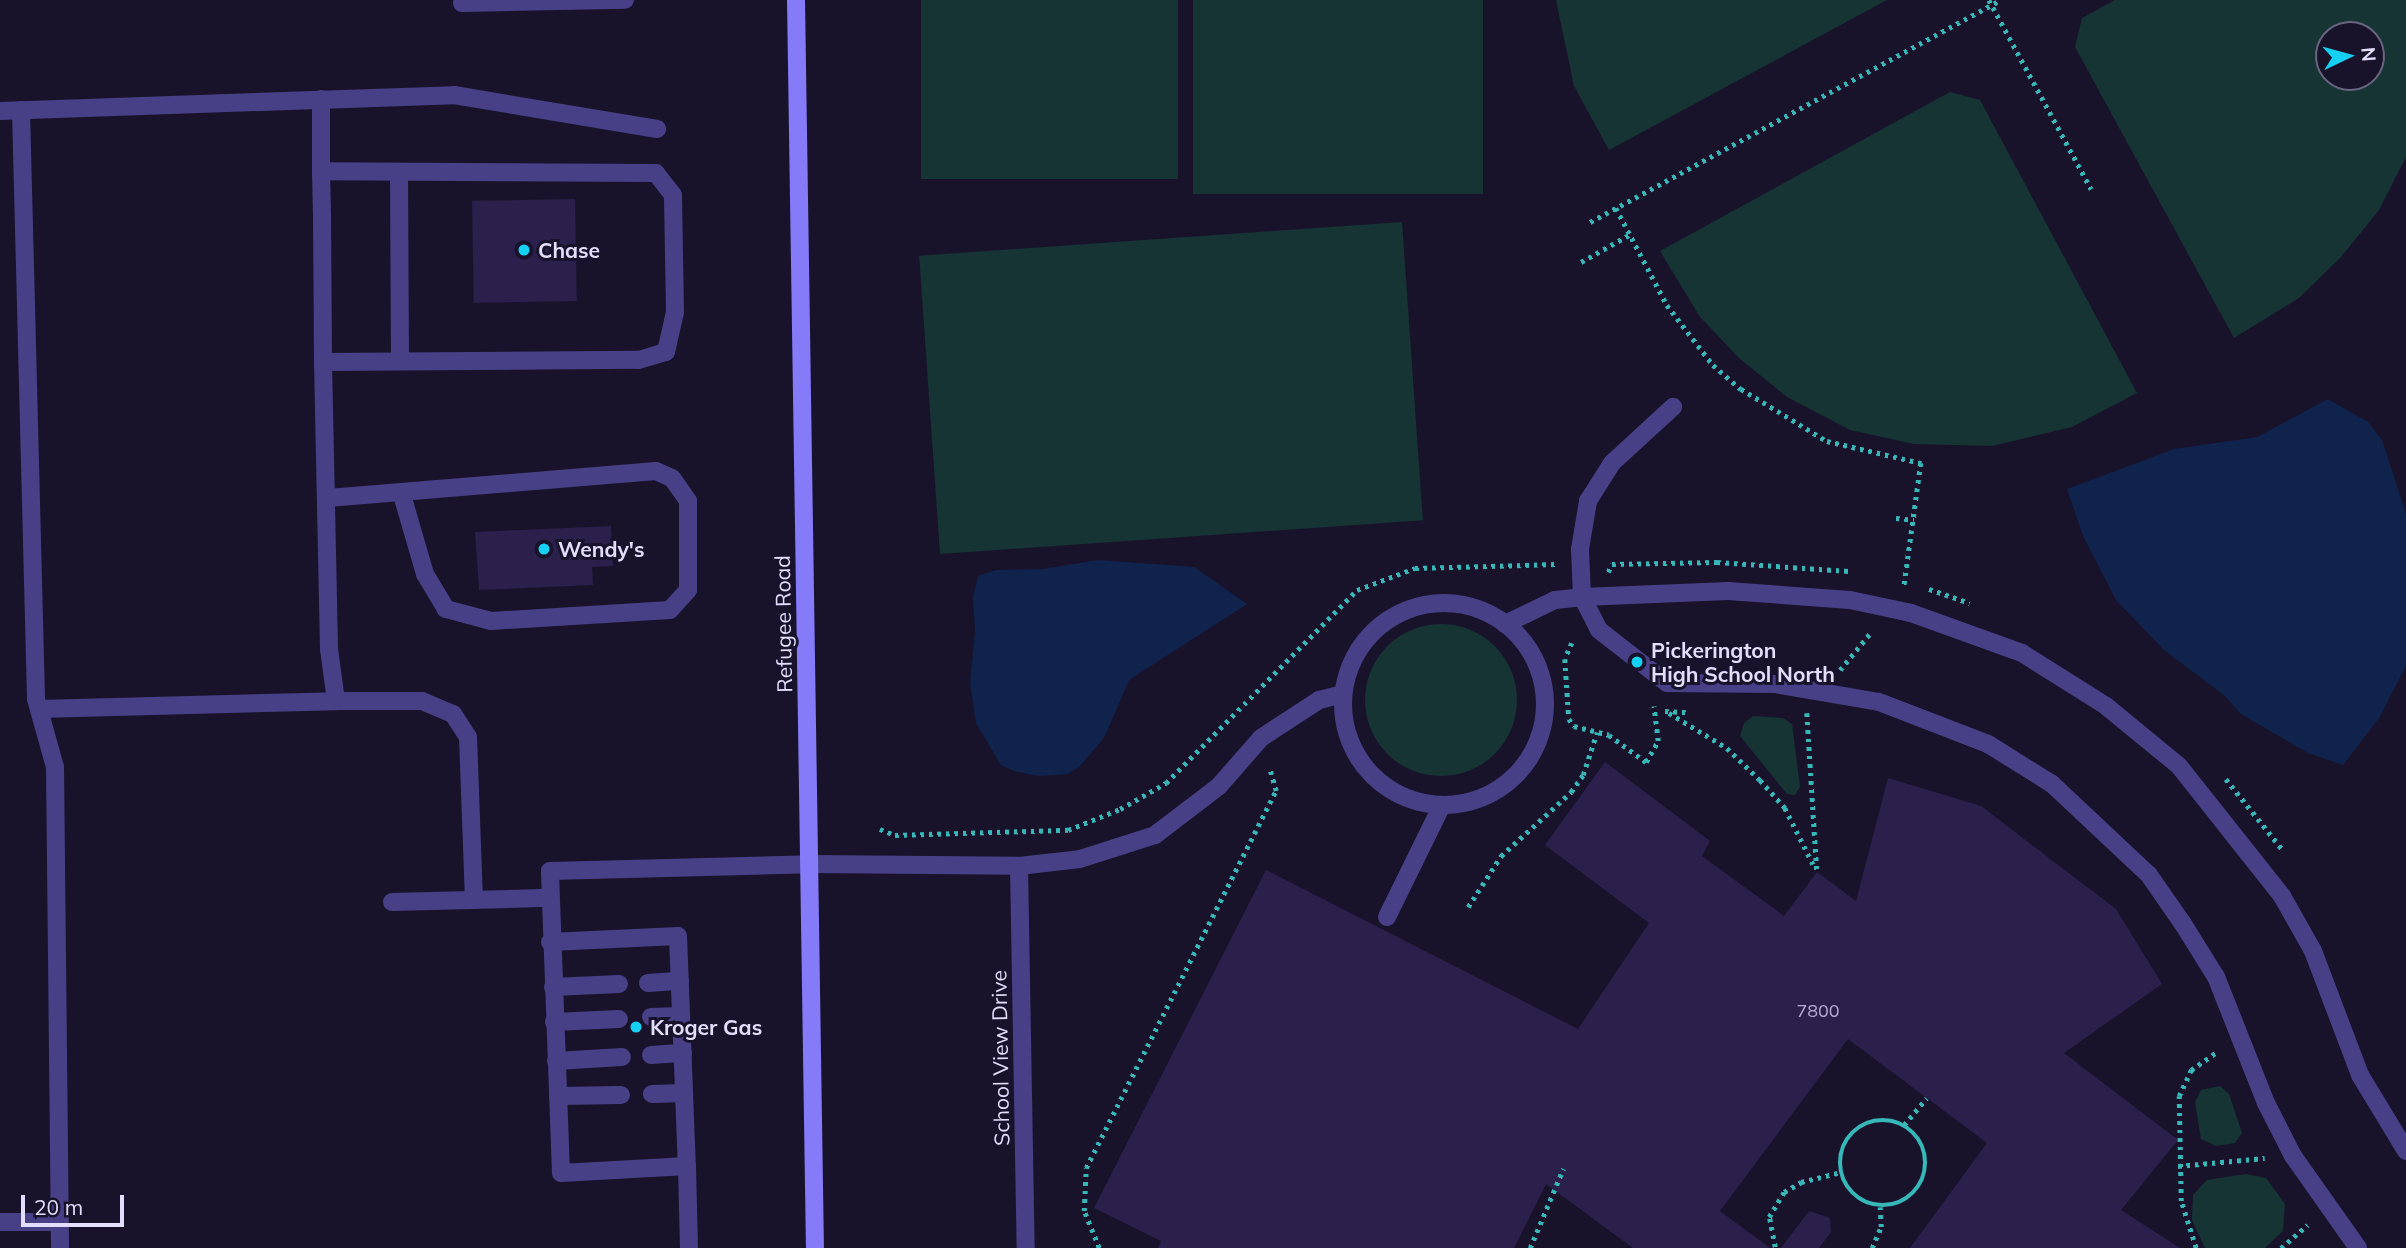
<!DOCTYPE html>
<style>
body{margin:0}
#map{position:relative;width:2406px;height:1248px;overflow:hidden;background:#18132b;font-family:Mulish,sans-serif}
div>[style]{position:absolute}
.green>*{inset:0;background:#163434;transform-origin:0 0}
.round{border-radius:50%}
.water>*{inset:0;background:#10234c}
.building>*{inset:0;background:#2b1f4b;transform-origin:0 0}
.path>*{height:4.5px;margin-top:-2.25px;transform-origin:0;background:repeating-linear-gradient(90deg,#37b8b8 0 3.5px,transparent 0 8.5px)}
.path>.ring{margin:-2.25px;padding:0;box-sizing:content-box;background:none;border:4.5px solid #37b8b8;border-radius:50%}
.lane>*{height:18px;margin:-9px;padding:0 9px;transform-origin:9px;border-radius:9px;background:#474087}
.lane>.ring{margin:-9px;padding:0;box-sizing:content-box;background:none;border:18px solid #474087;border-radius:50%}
.street>*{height:18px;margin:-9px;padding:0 9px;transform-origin:9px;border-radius:9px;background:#474087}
.secondary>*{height:18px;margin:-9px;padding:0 9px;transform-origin:9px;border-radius:9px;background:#857af8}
.dots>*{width:19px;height:19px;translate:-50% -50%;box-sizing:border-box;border:4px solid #18132b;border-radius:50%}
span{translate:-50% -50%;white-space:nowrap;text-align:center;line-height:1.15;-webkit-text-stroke:6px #18132b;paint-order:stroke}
.number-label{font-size:18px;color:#b5aed0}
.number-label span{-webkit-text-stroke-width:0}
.poi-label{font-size:21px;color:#e3defd;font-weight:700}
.left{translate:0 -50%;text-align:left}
.street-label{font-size:21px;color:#e3defd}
.north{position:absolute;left:2315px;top:21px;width:70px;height:70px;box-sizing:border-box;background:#18132b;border:2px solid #69647f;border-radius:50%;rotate:85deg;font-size:19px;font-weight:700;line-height:28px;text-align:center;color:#e3defd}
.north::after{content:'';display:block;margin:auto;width:24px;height:32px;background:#14d0f3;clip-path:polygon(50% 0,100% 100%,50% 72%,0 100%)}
.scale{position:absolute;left:21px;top:1195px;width:103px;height:32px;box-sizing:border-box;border:4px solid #e3defd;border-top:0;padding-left:9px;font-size:21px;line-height:24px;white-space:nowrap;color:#e3defd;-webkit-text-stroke:5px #18132b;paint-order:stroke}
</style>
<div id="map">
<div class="green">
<i style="left:921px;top:0;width:257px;height:179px"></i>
<i style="left:1193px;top:0;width:290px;height:194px"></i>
<i style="clip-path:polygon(1556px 0,1887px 0,1609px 150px,1574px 86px)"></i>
<i style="clip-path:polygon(evenodd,2115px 0,2406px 0,2406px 157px,2379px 210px,2341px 257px,2299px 298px,2234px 338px,2075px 47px,2082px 18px,2115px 0,2329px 35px,2371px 35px,2371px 77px,2329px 77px,2329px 35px)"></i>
<i style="clip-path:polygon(1950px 92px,1980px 100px,2137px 393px,2072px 427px,1992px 446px,1914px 444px,1850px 430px,1787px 397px,1740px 359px,1700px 317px,1660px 251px)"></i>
<i style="left:1402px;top:222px;width:299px;height:484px;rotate:86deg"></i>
<i class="round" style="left:1365px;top:624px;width:152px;height:152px"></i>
<i style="clip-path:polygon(1753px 716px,1783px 718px,1792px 724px,1800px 787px,1795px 795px,1787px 794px,1740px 736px,1744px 723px)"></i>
<i style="clip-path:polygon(2220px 1086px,2229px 1094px,2242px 1133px,2235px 1143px,2216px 1146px,2201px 1139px,2195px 1102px,2201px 1090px)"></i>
<i style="clip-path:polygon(2246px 1174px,2266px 1178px,2285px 1204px,2283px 1231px,2265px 1248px,2205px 1248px,2192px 1220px,2193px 1195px,2207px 1180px)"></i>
</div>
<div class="water">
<i style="clip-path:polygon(2328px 399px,2368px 422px,2382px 440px,2406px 514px,2406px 666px,2379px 718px,2343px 765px,2308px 753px,2241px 714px,2224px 695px,2164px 650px,2116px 600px,2083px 536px,2067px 489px,2174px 449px,2257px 437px)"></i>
<i style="clip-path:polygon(1098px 560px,1194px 567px,1247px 604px,1129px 680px,1104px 738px,1079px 767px,1068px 774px,1039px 776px,1014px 771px,1001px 765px,976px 723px,970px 683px,975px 632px,973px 597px,978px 576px,996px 570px,1043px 569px)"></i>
</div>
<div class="building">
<i style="left:575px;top:199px;width:102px;height:103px;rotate:89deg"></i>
<i style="clip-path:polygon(611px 526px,613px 566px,592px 567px,593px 585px,479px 590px,475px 532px)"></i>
<i style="clip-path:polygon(1605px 762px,1710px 841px,1702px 856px,1784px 916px,1817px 872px,1856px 901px,1888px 778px,1981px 806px,2116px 909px,2162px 984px,2064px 1053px,2178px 1140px,2121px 1210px,2180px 1248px,1910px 1248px,1987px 1143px,1848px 1039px,1720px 1211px,1770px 1248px,1633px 1248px,1546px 1184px,1514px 1248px,1158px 1248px,1161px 1241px,1094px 1208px,1266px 870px,1578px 1029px,1649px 923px,1545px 845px)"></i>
<i style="clip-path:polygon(1809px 1211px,1830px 1218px,1831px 1232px,1819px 1248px,1781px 1248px)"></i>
</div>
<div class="path">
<i style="left:1989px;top:0;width:215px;rotate:61.6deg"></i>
<i style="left:1616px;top:208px;width:110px;rotate:62.3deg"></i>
<i style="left:1667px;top:305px;width:76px;rotate:52.5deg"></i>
<i style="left:1713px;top:365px;width:37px;rotate:41deg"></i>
<i style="left:1741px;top:389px;width:100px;rotate:31.2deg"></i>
<i style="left:1827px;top:441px;width:97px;rotate:13.2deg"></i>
<i style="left:1921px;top:463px;width:125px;rotate:97.8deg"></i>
<i style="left:1590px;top:222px;width:466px;rotate:-28.4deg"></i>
<i style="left:1581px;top:262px;width:55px;rotate:-29.4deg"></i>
<i style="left:1896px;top:518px;width:18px;rotate:6deg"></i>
<i style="left:1608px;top:572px;width:9px;rotate:-63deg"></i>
<i style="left:1612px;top:564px;width:105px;rotate:-1.1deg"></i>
<i style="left:1717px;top:562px;width:132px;rotate:3.9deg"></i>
<i style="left:1929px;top:589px;width:43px;rotate:18.9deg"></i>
<i style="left:1572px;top:643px;width:17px;rotate:114deg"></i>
<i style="left:1565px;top:659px;width:60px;rotate:86.2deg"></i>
<i style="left:1569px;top:719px;width:9px;rotate:54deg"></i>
<i style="left:1574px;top:726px;width:36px;rotate:14deg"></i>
<i style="left:1609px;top:735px;width:46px;rotate:36.1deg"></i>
<i style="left:1646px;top:762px;width:24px;rotate:-60deg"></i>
<i style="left:1658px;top:741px;width:35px;rotate:-97deg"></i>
<i style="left:1840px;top:670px;width:50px;rotate:-50.6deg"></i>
<i style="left:1665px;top:711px;width:22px;rotate:3deg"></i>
<i style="left:1669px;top:713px;width:68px;rotate:31.1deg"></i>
<i style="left:1727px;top:748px;width:46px;rotate:44.1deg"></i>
<i style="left:1760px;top:780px;width:38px;rotate:48deg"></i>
<i style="left:1785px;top:808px;width:67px;rotate:63.4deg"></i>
<i style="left:1807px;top:713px;width:159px;rotate:86.4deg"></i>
<i style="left:2226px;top:779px;width:90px;rotate:51.3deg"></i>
<i style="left:880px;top:829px;width:16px;rotate:22deg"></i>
<i style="left:895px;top:835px;width:173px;rotate:-1.7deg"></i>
<i style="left:1068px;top:830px;width:56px;rotate:-22deg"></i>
<i style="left:1120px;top:809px;width:53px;rotate:-29.5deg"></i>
<i style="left:1166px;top:783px;width:272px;rotate:-45.3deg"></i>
<i style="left:1357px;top:590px;width:62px;rotate:-20.8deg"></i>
<i style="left:1415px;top:568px;width:140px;rotate:-1.6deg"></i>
<i style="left:1468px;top:907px;width:61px;rotate:-57.1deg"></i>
<i style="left:1501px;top:856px;width:95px;rotate:-42.4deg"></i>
<i style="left:1571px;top:792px;width:21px;rotate:-55deg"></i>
<i style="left:1583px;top:775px;width:45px;rotate:-72deg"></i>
<i class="ring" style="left:1840px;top:1120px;width:81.5px;height:81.5px"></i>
<i style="left:1904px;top:1125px;width:35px;rotate:-50deg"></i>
<i style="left:2178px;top:1166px;width:87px;rotate:-5.3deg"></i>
<i style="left:1775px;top:1247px;width:31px;rotate:-101deg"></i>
<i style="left:1769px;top:1217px;width:29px;rotate:-59deg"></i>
<i style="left:1784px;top:1192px;width:20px;rotate:-30deg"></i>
<i style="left:1801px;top:1182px;width:41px;rotate:-14deg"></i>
<i style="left:1099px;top:1248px;width:40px;rotate:-112deg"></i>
<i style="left:1084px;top:1211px;width:43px;rotate:-87.3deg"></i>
<i style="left:1086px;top:1168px;width:422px;rotate:-63.3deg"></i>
<i style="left:1276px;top:791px;width:25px;rotate:-106deg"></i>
<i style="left:1530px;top:1248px;width:86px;rotate:-67.3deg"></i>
<i style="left:1872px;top:1248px;width:23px;rotate:-67deg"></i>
<i style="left:1881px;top:1227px;width:20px;rotate:-93deg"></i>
<i style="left:2196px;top:1248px;width:49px;rotate:-107.7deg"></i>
<i style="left:2181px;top:1201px;width:105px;rotate:-91.1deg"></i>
<i style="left:2179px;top:1096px;width:29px;rotate:-65deg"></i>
<i style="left:2191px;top:1070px;width:32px;rotate:-35deg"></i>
<i style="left:2281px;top:1248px;width:35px;rotate:-41deg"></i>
</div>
<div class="lane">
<i style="left:462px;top:3px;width:163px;rotate:-1.1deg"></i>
<i style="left:321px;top:99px;width:72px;rotate:90deg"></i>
<i style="left:321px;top:171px;width:43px;rotate:88.7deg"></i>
<i style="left:322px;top:214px;width:148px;rotate:89.6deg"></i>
<i style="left:323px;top:362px;width:316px;rotate:-0.4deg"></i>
<i style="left:639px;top:360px;width:28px;rotate:-17deg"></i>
<i style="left:666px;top:352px;width:41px;rotate:-77.3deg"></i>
<i style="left:675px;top:312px;width:117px;rotate:-91deg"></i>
<i style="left:673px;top:195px;width:28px;rotate:-128deg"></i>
<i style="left:656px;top:173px;width:335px;rotate:-179.7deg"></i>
<i style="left:21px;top:110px;width:589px;rotate:88.54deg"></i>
<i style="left:36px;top:699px;width:71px;rotate:74.4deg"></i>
<i style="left:55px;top:767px;width:481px;rotate:89.4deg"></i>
<i style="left:0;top:111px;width:454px;rotate:-2deg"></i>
<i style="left:454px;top:95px;width:206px;rotate:9.5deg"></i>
<i style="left:399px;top:172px;width:189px;rotate:89.7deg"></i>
<i style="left:323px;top:362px;width:287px;rotate:88.8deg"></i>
<i style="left:329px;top:649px;width:52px;rotate:82.3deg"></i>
<i style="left:336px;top:701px;width:86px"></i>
<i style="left:422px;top:701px;width:34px;rotate:23deg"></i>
<i style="left:453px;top:714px;width:27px;rotate:57deg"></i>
<i style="left:468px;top:737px;width:163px;rotate:87.9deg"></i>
<i style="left:328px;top:498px;width:329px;rotate:-4.7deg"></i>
<i style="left:656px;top:471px;width:17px;rotate:24deg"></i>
<i style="left:672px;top:478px;width:28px;rotate:55deg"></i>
<i style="left:688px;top:501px;width:89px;rotate:90deg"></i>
<i style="left:688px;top:590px;width:27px;rotate:132deg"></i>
<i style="left:670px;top:610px;width:179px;rotate:176.5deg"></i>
<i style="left:491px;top:621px;width:47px;rotate:-165.1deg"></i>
<i style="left:446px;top:609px;width:41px;rotate:-121deg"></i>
<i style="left:425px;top:574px;width:82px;rotate:-106.2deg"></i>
<i class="ring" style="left:1343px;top:603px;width:184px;height:184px"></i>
<i style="left:1505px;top:624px;width:55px;rotate:-25.6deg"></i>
<i style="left:1555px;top:600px;width:27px;rotate:-6deg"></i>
<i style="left:1582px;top:597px;width:48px;rotate:-92.4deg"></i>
<i style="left:1580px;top:549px;width:49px;rotate:-80.5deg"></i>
<i style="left:1588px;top:501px;width:45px;rotate:-57.7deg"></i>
<i style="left:1612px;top:463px;width:83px;rotate:-42.6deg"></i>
<i style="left:39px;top:709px;width:297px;rotate:-1.5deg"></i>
<i style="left:392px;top:902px;width:158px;rotate:-1.5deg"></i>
<i style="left:1387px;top:917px;width:125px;rotate:-63.8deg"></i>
<i style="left:550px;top:942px;width:128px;rotate:-2.7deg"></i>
<i style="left:678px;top:936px;width:230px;rotate:87.8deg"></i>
<i style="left:648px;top:983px;width:32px;rotate:-4deg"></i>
<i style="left:553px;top:987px;width:66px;rotate:-2.6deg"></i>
<i style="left:651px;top:1017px;width:30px;rotate:-2deg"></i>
<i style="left:554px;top:1022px;width:65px;rotate:-2.6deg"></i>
<i style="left:651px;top:1055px;width:32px;rotate:-4deg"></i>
<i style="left:556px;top:1061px;width:66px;rotate:-3.5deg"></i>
<i style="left:652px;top:1094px;width:32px;rotate:-2deg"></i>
<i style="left:558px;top:1096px;width:63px;rotate:-0.9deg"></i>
<i style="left:0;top:1222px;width:59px"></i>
<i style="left:689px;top:1248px;width:82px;rotate:-91.4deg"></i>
<i style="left:687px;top:1166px;width:126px;rotate:176.8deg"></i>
<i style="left:561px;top:1173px;width:302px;rotate:-92.1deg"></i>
<i style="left:550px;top:871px;width:260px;rotate:-1.5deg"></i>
<i style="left:810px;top:864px;width:209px;rotate:0.5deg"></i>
<i style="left:1019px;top:866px;width:61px;rotate:-6.5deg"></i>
<i style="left:1080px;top:859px;width:79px;rotate:-17.7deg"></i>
<i style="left:1155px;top:835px;width:81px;rotate:-37.4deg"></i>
<i style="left:1219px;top:786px;width:64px;rotate:-48.8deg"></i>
<i style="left:1261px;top:738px;width:69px;rotate:-33.2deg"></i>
<i style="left:1319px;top:700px;width:25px;rotate:-14deg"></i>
<i style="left:2358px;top:1248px;width:113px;rotate:-125.2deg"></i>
<i style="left:2293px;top:1156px;width:59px;rotate:-117deg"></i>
<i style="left:2266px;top:1103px;width:136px;rotate:-111.6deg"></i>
<i style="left:2216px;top:977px;width:62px;rotate:-121.9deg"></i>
<i style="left:2183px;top:924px;width:60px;rotate:-124.8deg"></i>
<i style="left:2149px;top:875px;width:133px;rotate:-136.8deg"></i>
<i style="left:2052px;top:784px;width:75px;rotate:-148deg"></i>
<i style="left:1988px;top:744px;width:117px;rotate:-158.9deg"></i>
<i style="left:1879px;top:702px;width:106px;rotate:-170.2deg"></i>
<i style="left:1775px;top:684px;width:108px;rotate:-179.5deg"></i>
<i style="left:1667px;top:683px;width:86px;rotate:-142.1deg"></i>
<i style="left:1599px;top:630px;width:37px;rotate:-117deg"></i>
<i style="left:1582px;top:597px;width:146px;rotate:-2.4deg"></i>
<i style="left:1728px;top:591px;width:122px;rotate:4.2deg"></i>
<i style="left:1850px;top:600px;width:62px;rotate:12deg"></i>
<i style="left:1911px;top:613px;width:118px;rotate:19.8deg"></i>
<i style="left:2022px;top:653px;width:99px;rotate:32.2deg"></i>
<i style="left:2106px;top:706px;width:94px;rotate:39.4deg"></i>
<i style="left:2179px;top:766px;width:166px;rotate:51.6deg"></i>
<i style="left:2282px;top:896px;width:63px;rotate:60.6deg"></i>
<i style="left:2313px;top:951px;width:133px;rotate:69.2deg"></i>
<i style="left:2360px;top:1075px;width:89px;rotate:58.8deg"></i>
</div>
<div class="street">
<i style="left:1019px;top:866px;width:382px;rotate:89deg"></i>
</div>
<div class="secondary">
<i style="left:796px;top:0;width:1248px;rotate:89.13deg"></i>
</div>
<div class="dots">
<i style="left:524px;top:250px;background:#14d0f3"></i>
<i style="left:544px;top:549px;background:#14d0f3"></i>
<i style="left:1637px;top:662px;background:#14d0f3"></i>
<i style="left:636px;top:1027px;background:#14d0f3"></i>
</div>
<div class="number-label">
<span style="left:1818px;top:1011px">7800</span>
</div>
<div class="poi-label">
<span class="left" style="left:538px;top:250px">Chase</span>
<span class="left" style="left:558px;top:549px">Wendy's</span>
<span class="left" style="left:1651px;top:662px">Pickerington<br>High School North</span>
<span class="left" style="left:650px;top:1027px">Kroger Gas</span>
</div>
<div class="street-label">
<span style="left:783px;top:624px;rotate:-91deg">Refugee Road</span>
<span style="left:1000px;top:1058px;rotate:-91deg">School View Drive</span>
</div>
<div class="north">N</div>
<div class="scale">20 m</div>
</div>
